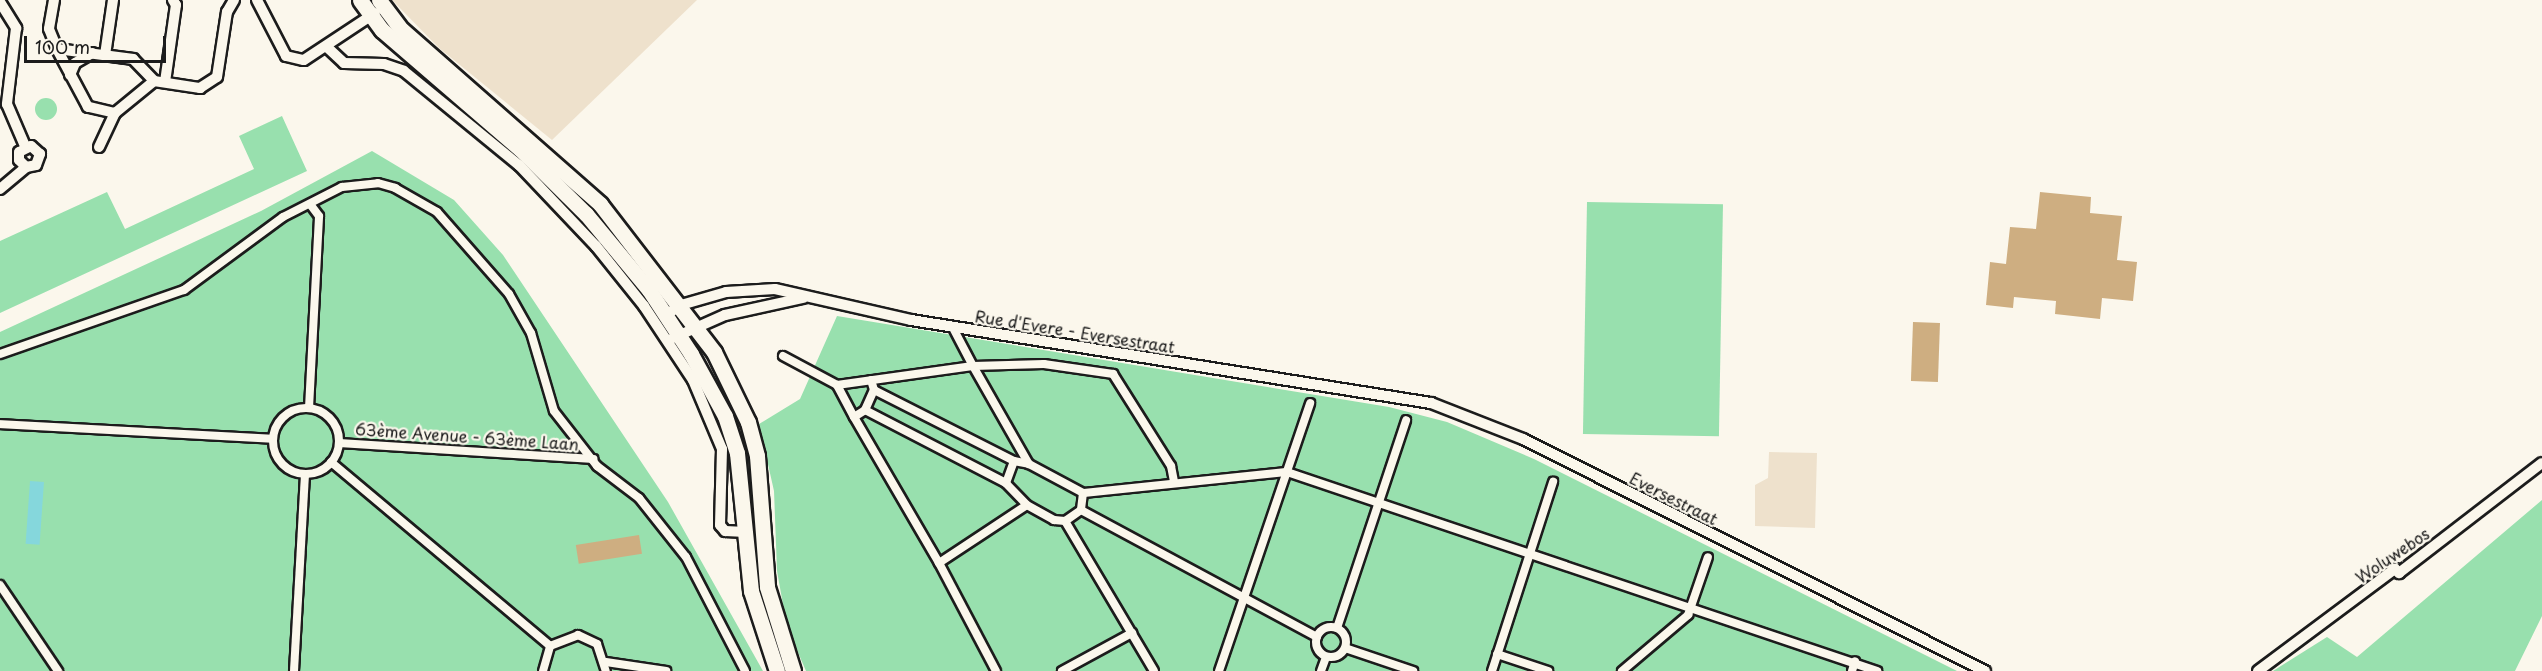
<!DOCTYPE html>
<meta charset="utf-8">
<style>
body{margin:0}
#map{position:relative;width:2542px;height:671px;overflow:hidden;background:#fbf7ec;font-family:"Playpen Sans",sans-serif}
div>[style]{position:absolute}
.built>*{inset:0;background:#eee1cc}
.green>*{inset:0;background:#98e0ae;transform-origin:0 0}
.round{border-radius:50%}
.water>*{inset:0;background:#85d7dc;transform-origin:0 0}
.building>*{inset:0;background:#ceae81;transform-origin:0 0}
.roads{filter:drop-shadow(2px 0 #1c1c1c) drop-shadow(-2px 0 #1c1c1c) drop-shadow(0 2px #1c1c1c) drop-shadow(0 -2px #1c1c1c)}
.pedestrian>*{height:8px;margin:-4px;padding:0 4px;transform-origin:4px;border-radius:4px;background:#fbf7ec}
.pedestrian>.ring{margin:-4px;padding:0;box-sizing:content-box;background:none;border:8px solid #fbf7ec;border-radius:50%}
.minor>*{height:10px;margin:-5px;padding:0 5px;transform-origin:5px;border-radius:5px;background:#fbf7ec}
.secondary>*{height:15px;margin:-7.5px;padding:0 7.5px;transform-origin:7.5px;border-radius:7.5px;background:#fbf7ec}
span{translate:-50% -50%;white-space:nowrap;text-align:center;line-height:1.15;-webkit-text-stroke:4.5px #fbf7ec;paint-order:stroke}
.street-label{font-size:16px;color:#1c1c1c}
.scale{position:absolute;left:24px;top:36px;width:142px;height:27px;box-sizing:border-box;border:3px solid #1c1c1c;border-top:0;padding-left:8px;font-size:18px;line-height:21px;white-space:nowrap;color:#1c1c1c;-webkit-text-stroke:4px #fbf7ec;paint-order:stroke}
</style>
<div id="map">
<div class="built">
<i style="clip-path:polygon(392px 0,697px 0,552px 140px,439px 48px)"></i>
<i style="clip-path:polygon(1769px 452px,1817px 453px,1815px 528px,1755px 526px,1755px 485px,1768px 478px)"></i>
</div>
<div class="green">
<i class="round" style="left:35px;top:98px;width:22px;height:22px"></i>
<i style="clip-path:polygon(282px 116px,307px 171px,0 313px,0 241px,107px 192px,125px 229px,254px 169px,239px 136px)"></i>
<i style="clip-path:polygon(372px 151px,454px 200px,503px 255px,668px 502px,763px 671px,0 671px,0 332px,261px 211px)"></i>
<i style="left:1587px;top:202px;width:136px;height:232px;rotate:1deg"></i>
<i style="clip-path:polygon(837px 316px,1389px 407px,1447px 422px,1534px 459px,1957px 671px,806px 671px,787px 627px,777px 571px,774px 491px,759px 424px,800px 399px)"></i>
<i style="clip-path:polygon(2542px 500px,2542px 616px,2515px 671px,2273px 671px,2327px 637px,2357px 657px)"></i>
</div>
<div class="water">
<i style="left:30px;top:481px;width:14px;height:63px;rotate:4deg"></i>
</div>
<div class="building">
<i style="clip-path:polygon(2040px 192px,2091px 197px,2090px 213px,2122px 216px,2117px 260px,2137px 262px,2133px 301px,2102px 298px,2100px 319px,2055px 314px,2056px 301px,2014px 297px,2013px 308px,1986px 305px,1990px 262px,2006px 264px,2010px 227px,2036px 229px)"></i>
<i style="left:1913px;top:322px;width:27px;height:59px;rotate:2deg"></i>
<i style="left:639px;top:535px;width:19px;height:64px;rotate:81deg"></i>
</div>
<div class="roads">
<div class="pedestrian">
<i style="left:952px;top:326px;width:45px;rotate:62.3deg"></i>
<i style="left:973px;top:366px;width:71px;rotate:-1.6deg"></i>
<i style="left:1044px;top:364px;width:70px;rotate:8.2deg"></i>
<i style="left:1113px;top:374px;width:109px;rotate:57.8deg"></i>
<i style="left:1171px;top:466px;width:16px;rotate:79deg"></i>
<i style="left:0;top:354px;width:195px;rotate:-19.2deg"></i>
<i style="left:184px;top:290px;width:123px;rotate:-36.4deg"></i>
<i style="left:283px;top:217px;width:66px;rotate:-27deg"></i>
<i style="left:342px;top:187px;width:36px;rotate:-6deg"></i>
<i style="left:378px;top:183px;width:18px;rotate:16deg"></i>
<i style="left:395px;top:188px;width:48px;rotate:29.7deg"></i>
<i style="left:437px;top:212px;width:109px;rotate:48.7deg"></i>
<i style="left:509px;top:294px;width:45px;rotate:60.6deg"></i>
<i style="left:531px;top:333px;width:81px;rotate:73.6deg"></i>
<i style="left:554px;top:411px;width:70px;rotate:52deg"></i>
<i style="left:597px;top:466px;width:53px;rotate:37.3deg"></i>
<i style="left:639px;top:498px;width:75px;rotate:51.5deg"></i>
<i style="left:686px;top:557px;width:128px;rotate:62.6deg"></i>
<i style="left:783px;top:356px;width:61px;rotate:28.2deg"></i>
<i style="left:837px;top:385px;width:36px;rotate:62deg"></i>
<i style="left:854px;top:417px;width:13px;rotate:-32deg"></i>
<i style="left:865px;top:410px;width:159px;rotate:27.4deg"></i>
<i style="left:871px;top:380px;width:10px;rotate:73deg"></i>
<i style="left:874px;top:390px;width:157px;rotate:26.9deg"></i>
<i style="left:837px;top:385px;width:137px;rotate:-8deg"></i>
<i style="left:973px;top:366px;width:113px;rotate:60.3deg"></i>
<i style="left:1029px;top:464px;width:61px;rotate:28.2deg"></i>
<i style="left:1083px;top:493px;width:17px;rotate:97deg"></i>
<i style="left:1081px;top:510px;width:19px;rotate:145deg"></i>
<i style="left:1065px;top:521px;width:11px;rotate:-175deg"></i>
<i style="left:1054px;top:520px;width:31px;rotate:-151deg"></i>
<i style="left:1027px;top:505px;width:30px;rotate:-134deg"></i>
<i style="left:1006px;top:483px;width:23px;rotate:-70deg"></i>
<i style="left:1014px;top:461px;width:15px;rotate:11deg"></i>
<i style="left:309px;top:408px;width:192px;rotate:-87deg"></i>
<i style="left:319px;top:216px;width:15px;rotate:-127deg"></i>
<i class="ring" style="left:273px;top:408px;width:58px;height:58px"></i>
<i style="left:865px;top:410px;width:22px;rotate:-66deg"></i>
<i style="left:854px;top:417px;width:169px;rotate:59.8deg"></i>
<i style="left:939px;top:563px;width:105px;rotate:-33.4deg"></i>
<i style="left:0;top:424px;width:273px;rotate:3.1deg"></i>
<i style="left:339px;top:443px;width:255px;rotate:3.6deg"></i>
<i style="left:331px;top:462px;width:286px;rotate:40deg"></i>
<i style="left:1083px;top:493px;width:205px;rotate:-5.9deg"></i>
<i style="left:1287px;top:472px;width:623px;rotate:18.64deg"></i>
<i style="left:1081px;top:510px;width:268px;rotate:28.3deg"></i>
<i style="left:1065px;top:521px;width:174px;rotate:59.3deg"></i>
<i style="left:939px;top:563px;width:122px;rotate:62.2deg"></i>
<i style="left:0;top:585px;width:104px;rotate:56deg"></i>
<i class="ring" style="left:1316px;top:627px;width:22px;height:22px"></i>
<i style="left:1337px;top:628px;width:219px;rotate:-71.6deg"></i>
<i style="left:1345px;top:648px;width:72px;rotate:18.7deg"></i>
<i style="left:1497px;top:654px;width:54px;rotate:18.4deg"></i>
<i style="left:606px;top:662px;width:61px;rotate:8.5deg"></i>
<i style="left:294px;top:671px;width:197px;rotate:-86.8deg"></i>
<i style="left:543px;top:671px;width:26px;rotate:-74deg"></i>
<i style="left:550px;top:646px;width:30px;rotate:-21deg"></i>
<i style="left:578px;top:635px;width:21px;rotate:25deg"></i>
<i style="left:597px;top:644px;width:28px;rotate:72deg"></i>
<i style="left:1062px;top:671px;width:80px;rotate:-28.5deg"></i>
<i style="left:1219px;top:671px;width:283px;rotate:-71.2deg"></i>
<i style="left:1321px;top:671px;width:15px;rotate:-70deg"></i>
<i style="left:1492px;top:671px;width:199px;rotate:-72.1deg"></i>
<i style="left:1622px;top:671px;width:87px;rotate:-40.3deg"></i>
<i style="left:1688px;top:615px;width:61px;rotate:-71deg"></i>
<i style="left:1852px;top:671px;width:10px;rotate:-73deg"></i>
</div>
<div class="minor">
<i style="left:54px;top:0;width:29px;rotate:100deg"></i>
<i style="left:49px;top:29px;width:22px;rotate:68deg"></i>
<i style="left:257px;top:0;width:63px;rotate:62.6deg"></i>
<i style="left:286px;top:56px;width:18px;rotate:13deg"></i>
<i style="left:304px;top:60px;width:85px;rotate:-33.5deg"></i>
<i style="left:0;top:2px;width:31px;rotate:58deg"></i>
<i style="left:16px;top:28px;width:77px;rotate:96.8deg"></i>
<i style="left:7px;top:104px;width:46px;rotate:66.8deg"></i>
<i style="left:328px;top:48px;width:22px;rotate:43deg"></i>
<i style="left:344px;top:63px;width:40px;rotate:1.4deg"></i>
<i style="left:384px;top:64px;width:21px;rotate:19deg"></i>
<i style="left:404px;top:71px;width:149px;rotate:39.3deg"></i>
<i style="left:519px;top:165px;width:112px;rotate:46.5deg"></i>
<i style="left:596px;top:246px;width:77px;rotate:51.3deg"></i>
<i style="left:644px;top:306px;width:89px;rotate:56.5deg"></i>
<i style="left:693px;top:380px;width:75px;rotate:67.2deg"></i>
<i style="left:722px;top:449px;width:76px;rotate:91.5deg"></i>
<i style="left:720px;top:525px;width:8px;rotate:50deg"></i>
<i style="left:725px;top:531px;width:21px;rotate:3deg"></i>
<i style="left:105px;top:55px;width:56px;rotate:-81.7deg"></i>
<i style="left:70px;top:75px;width:13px;rotate:-67deg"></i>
<i style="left:75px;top:63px;width:20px;rotate:-30deg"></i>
<i style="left:165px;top:82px;width:78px;rotate:-81.9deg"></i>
<i style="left:176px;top:5px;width:6px;rotate:-121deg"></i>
<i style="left:115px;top:113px;width:28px;rotate:-167deg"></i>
<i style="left:88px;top:107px;width:66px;rotate:-118.1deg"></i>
<i style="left:57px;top:49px;width:77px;rotate:7.5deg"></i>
<i style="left:133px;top:59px;width:30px;rotate:46deg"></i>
<i style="left:99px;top:147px;width:38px;rotate:-65deg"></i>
<i style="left:115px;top:113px;width:50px;rotate:-39.4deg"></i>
<i style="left:154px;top:81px;width:47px;rotate:8.7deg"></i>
<i style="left:200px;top:88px;width:20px;rotate:-33deg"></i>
<i style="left:217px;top:77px;width:66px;rotate:-81.3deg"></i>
<i style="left:227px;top:12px;width:14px;rotate:-60deg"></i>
<i style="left:0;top:189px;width:34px;rotate:-40deg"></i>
<i style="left:26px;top:167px;width:10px;rotate:-11deg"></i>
<i style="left:36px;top:165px;width:12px;rotate:-70deg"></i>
<i style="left:40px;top:154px;width:12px;rotate:-138deg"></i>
<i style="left:31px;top:146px;width:13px;rotate:153deg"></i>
<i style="left:19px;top:152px;width:8px;rotate:90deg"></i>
<i style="left:19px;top:160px;width:10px;rotate:45deg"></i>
<i style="left:666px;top:315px;width:18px;rotate:-34deg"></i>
<i style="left:681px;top:305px;width:47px;rotate:-16.1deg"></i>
<i style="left:726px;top:292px;width:49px;rotate:-3.5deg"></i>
<i style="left:775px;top:289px;width:139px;rotate:12.8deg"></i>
<i style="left:911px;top:320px;width:527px;rotate:9.07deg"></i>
<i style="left:1431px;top:403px;width:99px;rotate:21.4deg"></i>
<i style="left:1523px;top:439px;width:517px;rotate:26.66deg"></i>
<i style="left:673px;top:338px;width:57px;rotate:-23.9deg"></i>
<i style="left:725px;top:315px;width:80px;rotate:-12.3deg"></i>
<i style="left:2258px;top:671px;width:171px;rotate:-36.7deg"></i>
<i style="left:2395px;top:569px;width:6px;rotate:45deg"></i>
<i style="left:2399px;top:573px;width:180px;rotate:-37.6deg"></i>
</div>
<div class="secondary">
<i style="left:360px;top:0;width:37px;rotate:54deg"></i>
<i style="left:382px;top:30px;width:182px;rotate:40.8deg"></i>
<i style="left:520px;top:149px;width:93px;rotate:44.6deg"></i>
<i style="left:586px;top:214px;width:99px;rotate:50.3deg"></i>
<i style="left:649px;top:290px;width:77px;rotate:56.7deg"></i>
<i style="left:691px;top:354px;width:71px;rotate:61.3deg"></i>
<i style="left:725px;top:416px;width:39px;rotate:72deg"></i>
<i style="left:737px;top:453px;width:139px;rotate:84.2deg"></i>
<i style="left:751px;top:591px;width:84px;rotate:72deg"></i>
<i style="left:379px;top:0;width:38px;rotate:53deg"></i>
<i style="left:402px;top:30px;width:264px;rotate:41.3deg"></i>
<i style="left:600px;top:204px;width:187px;rotate:52.4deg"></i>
<i style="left:714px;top:352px;width:78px;rotate:64.1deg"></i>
<i style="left:748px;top:422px;width:35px;rotate:75deg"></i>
<i style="left:757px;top:456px;width:131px;rotate:85.6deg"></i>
<i style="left:767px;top:587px;width:88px;rotate:72.8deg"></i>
</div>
</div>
<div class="street-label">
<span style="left:1075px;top:331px;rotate:9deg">Rue d'Evere - Eversestraat</span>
<span style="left:467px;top:436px;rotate:4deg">63ème Avenue - 63ème Laan</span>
<span style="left:1674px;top:498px;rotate:27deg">Eversestraat</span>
<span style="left:2392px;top:555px;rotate:-34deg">Woluwebos</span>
</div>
<div class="scale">100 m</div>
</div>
